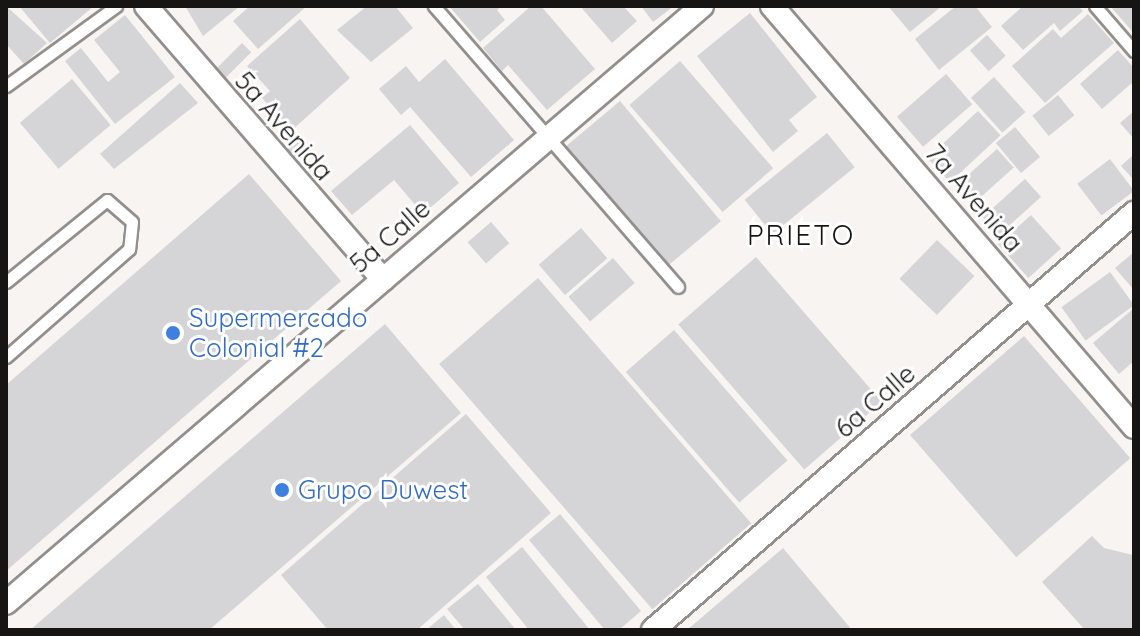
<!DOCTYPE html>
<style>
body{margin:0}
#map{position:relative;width:1140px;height:636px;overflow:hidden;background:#f8f4f2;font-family:Quicksand,sans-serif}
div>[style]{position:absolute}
.building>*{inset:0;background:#d5d4d7;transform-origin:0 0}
.roads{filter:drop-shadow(2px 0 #928f8d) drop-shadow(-2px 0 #928f8d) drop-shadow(0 2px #928f8d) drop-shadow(0 -2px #928f8d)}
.service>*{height:11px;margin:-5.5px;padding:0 5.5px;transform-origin:5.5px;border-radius:5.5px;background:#fff}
.minor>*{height:22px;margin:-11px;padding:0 11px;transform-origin:11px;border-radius:11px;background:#fff}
.dots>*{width:22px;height:22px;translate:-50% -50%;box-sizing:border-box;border:4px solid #fff;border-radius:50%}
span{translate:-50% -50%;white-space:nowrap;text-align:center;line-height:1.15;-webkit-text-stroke:6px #fff;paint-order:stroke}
.street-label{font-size:26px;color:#161514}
.shop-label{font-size:26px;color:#366cbe}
.left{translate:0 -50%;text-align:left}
.neighbourhood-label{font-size:28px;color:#161514;letter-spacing:2px}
.frame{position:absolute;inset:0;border:8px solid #161514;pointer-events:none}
</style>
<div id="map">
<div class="building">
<i style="clip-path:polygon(6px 6px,47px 43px,24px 64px,6px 44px)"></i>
<i style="clip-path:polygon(19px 6px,94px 6px,50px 43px)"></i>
<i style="clip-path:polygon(185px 6px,240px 6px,203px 36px)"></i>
<i style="clip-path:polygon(250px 6px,307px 6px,258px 49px,233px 21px)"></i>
<i style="clip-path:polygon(367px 6px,395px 6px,413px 28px,371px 62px,337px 30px)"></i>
<i style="clip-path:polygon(449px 6px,502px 6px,497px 10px,505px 20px,480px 42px)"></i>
<i style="clip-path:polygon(531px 6px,541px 6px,595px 69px,547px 110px,508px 65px,502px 71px,483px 48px)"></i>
<i style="clip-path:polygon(580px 6px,623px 6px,637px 21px,612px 43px)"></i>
<i style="clip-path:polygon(641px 6px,674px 6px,653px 22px)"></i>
<i style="clip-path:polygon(888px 6px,942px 6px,910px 32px)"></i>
<i style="clip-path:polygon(956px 6px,975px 6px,992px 27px,939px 70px,915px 39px)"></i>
<i style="clip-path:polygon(1023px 6px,1078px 6px,1083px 11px,1060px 31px,1054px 23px,1023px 50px,1001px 26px)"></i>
<i style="clip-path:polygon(1110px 6px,1134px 6px,1134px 29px,1132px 31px)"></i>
<i style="clip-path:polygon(750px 13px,817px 97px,789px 120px,798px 131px,773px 152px,697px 56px)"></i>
<i style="clip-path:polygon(1088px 14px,1114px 43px,1045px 103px,1012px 66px,1053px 29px,1061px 38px)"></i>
<i style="clip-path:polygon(125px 15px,175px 77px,115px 124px,65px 61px,81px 48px,108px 82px,120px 72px,94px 40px)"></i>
<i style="clip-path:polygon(300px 19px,350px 78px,291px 131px,262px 98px,270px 91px,247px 66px)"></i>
<i style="left:987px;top:35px;width:28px;height:23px;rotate:48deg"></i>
<i style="left:242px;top:43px;width:13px;height:39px;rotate:45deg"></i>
<i style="clip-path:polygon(1118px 50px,1134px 68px,1134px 81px,1102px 109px,1080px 84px)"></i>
<i style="clip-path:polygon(445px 59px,514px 140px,471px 177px,410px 107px,401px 115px,379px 89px,406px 66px,419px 82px)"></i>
<i style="left:680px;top:61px;width:142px;height:67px;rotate:49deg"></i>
<i style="left:946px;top:74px;width:40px;height:65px;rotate:49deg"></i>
<i style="left:994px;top:77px;width:47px;height:31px;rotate:48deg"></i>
<i style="left:72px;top:79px;width:60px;height:68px;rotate:50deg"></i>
<i style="clip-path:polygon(180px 83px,198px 103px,114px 169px,100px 154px)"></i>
<i style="left:1058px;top:95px;width:26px;height:33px;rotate:51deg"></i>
<i style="left:620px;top:101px;width:157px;height:74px;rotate:50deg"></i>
<i style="left:978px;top:111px;width:33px;height:69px;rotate:47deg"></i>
<i style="clip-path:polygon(1134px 111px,1134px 139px,1120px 123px)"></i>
<i style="clip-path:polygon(410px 125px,459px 183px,423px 214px,394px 180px,352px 215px,331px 191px)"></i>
<i style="left:1015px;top:127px;width:39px;height:25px;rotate:50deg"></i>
<i style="left:827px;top:133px;width:44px;height:106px;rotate:51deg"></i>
<i style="left:300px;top:134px;width:18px;height:21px;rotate:49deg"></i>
<i style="left:997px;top:149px;width:25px;height:52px;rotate:48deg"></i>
<i style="clip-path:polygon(1134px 154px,1134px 180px,1121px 166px)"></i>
<i style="left:1110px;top:159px;width:40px;height:41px;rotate:53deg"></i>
<i style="clip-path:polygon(249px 174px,341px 281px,6px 571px,6px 385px)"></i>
<i style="left:1025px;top:179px;width:24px;height:57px;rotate:48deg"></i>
<i style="left:1031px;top:215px;width:45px;height:44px;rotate:48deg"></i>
<i style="left:491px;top:222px;width:28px;height:31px;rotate:49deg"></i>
<i style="left:581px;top:228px;width:40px;height:56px;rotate:49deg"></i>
<i style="left:937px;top:240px;width:52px;height:54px;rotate:44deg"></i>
<i style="clip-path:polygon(1134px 252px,1134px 290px,1115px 268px)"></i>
<i style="left:756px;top:257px;width:192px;height:103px;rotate:49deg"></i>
<i style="left:613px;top:258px;width:33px;height:59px;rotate:49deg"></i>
<i style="left:1110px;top:272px;width:41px;height:60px;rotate:54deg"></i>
<i style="left:538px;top:278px;width:325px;height:131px;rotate:49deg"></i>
<i style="clip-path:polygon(1134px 308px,1134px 361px,1119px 374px,1093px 343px)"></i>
<i style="clip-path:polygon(385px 324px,461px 413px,209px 630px,30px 630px)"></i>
<i style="left:674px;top:330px;width:173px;height:64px;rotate:49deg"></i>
<i style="left:1024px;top:336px;width:162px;height:151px;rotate:49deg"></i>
<i style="clip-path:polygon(466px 414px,551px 513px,417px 630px,328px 630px,281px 575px)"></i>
<i style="clip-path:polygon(560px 514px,641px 611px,619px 630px,605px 630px,529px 540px)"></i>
<i style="clip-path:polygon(1092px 536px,1104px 548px,1133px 555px,1134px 630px,1085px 630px,1042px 582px)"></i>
<i style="clip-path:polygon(522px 547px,590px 630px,529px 630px,486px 577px)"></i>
<i style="clip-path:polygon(783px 548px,852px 630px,687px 630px)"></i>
<i style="clip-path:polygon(478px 584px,516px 630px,465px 630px,447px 609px)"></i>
<i style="clip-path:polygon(444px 615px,456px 630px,426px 630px)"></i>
</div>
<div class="roads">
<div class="service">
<i style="left:434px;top:6px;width:372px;rotate:49deg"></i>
<i style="left:1095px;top:6px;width:60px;rotate:49.1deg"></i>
<i style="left:6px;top:86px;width:136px;rotate:-36deg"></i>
<i style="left:6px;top:282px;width:130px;rotate:-39.1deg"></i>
<i style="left:107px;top:200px;width:33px;rotate:41deg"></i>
<i style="left:132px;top:222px;width:27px;rotate:96deg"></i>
<i style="left:129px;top:249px;width:164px;rotate:138.7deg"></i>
</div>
<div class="minor">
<i style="left:146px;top:6px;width:362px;rotate:49.1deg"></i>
<i style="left:772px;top:6px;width:555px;rotate:49.31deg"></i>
<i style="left:6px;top:603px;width:917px;rotate:-40.62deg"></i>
<i style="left:653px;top:630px;width:637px;rotate:-40.92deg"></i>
</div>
</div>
<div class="dots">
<i style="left:173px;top:333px;background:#3f7fe0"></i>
<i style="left:282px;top:490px;background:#3f7fe0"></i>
</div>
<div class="street-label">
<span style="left:284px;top:126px;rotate:49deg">5a Avenida</span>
<span style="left:974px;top:198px;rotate:49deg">7a Avenida</span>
<span style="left:390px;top:236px;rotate:-41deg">5a Calle</span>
<span style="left:875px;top:401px;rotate:-41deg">6a Calle</span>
</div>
<div class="shop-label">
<span class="left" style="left:189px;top:333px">Supermercado<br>Colonial #2</span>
<span class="left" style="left:298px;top:490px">Grupo Duwest</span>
</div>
<div class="neighbourhood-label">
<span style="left:801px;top:235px">PRIETO</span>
</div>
<div class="frame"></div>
</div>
